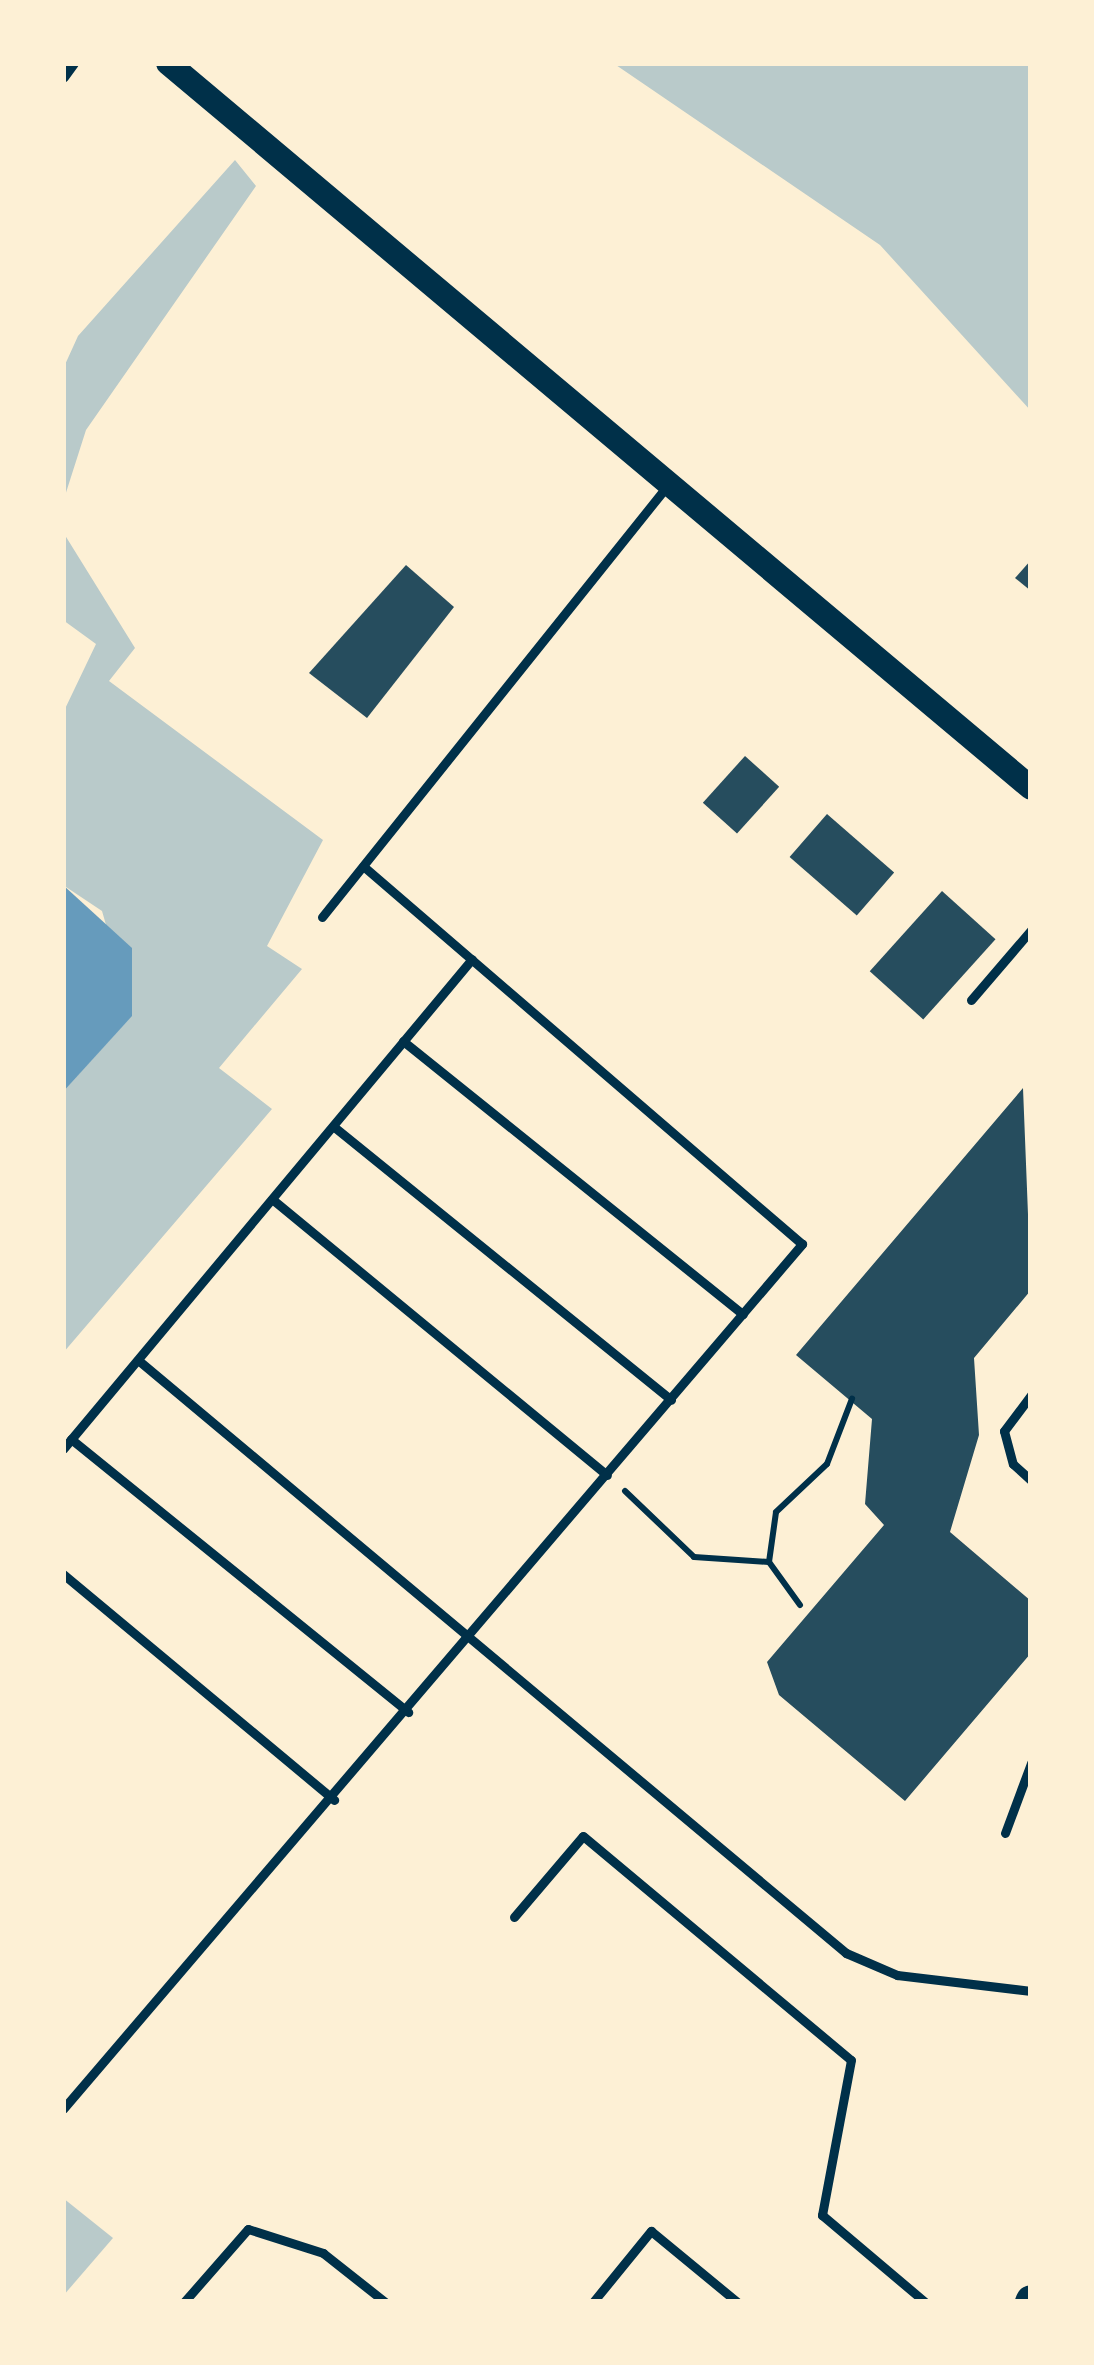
<!DOCTYPE html>
<style>
body{margin:0}
#map{position:relative;width:1094px;height:2365px;overflow:hidden;background:#fdf0d5;font-family:"PT Sans",sans-serif}
div>[style]{position:absolute}
.green>*{inset:0;background:#b9caca}
.water>*{inset:0;background:#669bbc}
.building>*{inset:0;background:#264d5e;transform-origin:0 0}
.path>*{height:6px;margin:-3px;padding:0 3px;transform-origin:3px;border-radius:3px;background:#003049}
.service>*{height:9px;margin:-4.5px;padding:0 4.5px;transform-origin:4.5px;border-radius:4.5px;background:#003049}
.minor>*{height:12px;margin:-6px;padding:0 6px;transform-origin:6px;border-radius:6px;background:#003049}
.secondary>*{height:24px;margin:-12px;padding:0 12px;transform-origin:12px;border-radius:12px;background:#003049}
.primary>*{height:30px;margin:-15px;padding:0 15px;transform-origin:15px;border-radius:15px;background:#003049}
span{translate:-50% -50%;white-space:nowrap;text-align:center;line-height:1.15;-webkit-text-stroke:12px #fdf0d5;paint-order:stroke}
.frame{position:absolute;inset:0;border:66px solid #fdf0d5;pointer-events:none}
</style>
<div id="map">
<div class="green">
<i style="clip-path:polygon(613px 63px,1031px 63px,1031px 411px,880px 245px)"></i>
<i style="clip-path:polygon(235px 160px,256px 186px,86px 430px,63px 502px,63px 369px,78px 336px)"></i>
<i style="clip-path:polygon(63px 532px,135px 648px,109px 681px,323px 840px,267px 946px,302px 969px,219px 1068px,272px 1109px,63px 1353px,63px 1092px,132px 1015px,102px 911px,63px 885px,63px 713px,96px 644px,63px 620px)"></i>
<i style="clip-path:polygon(63px 2198px,113px 2238px,63px 2296px)"></i>
</div>
<div class="water">
<i style="clip-path:polygon(63px 885px,132px 948px,132px 1016px,63px 1092px)"></i>
</div>
<div class="building">
<i style="clip-path:polygon(1031px 560px,1031px 591px,1015px 578px)"></i>
<i style="clip-path:polygon(406px 565px,454px 607px,367px 718px,309px 673px)"></i>
<i style="left:745px;top:756px;width:46px;height:63px;rotate:42deg"></i>
<i style="left:827px;top:814px;width:89px;height:57px;rotate:41deg"></i>
<i style="left:942px;top:891px;width:72px;height:108px;rotate:42deg"></i>
<i style="clip-path:polygon(1023px 1088px,1031px 1290px,974px 1358px,979px 1435px,950px 1532px,1031px 1601px,1031px 1653px,905px 1801px,779px 1695px,767px 1662px,884px 1525px,865px 1504px,872px 1419px,796px 1355px)"></i>
</div>
<div class="path">
<i style="left:625px;top:1491px;width:95px;rotate:43.7deg"></i>
<i style="left:694px;top:1557px;width:75px;rotate:3.8deg"></i>
<i style="left:769px;top:1562px;width:53px;rotate:54.2deg"></i>
<i style="left:769px;top:1562px;width:50px;rotate:-82deg"></i>
<i style="left:776px;top:1512px;width:70px;rotate:-43.3deg"></i>
<i style="left:827px;top:1464px;width:70px;rotate:-69deg"></i>
</div>
<div class="service">
<i style="left:322px;top:917px;width:552px;rotate:-51.32deg"></i>
<i style="left:971px;top:1000px;width:92px;rotate:-49.4deg"></i>
<i style="left:403px;top:1041px;width:436px;rotate:38.8deg"></i>
<i style="left:333px;top:1126px;width:435px;rotate:39deg"></i>
<i style="left:272px;top:1199px;width:434px;rotate:39.5deg"></i>
<i style="left:138px;top:1360px;width:924px;rotate:39.95deg"></i>
<i style="left:846px;top:1953px;width:56px;rotate:23.3deg"></i>
<i style="left:897px;top:1975px;width:135px;rotate:6.8deg"></i>
<i style="left:1031px;top:1395px;width:45px;rotate:126.9deg"></i>
<i style="left:1004px;top:1431px;width:34px;rotate:75deg"></i>
<i style="left:1013px;top:1464px;width:24px;rotate:42deg"></i>
<i style="left:71px;top:1439px;width:434px;rotate:39deg"></i>
<i style="left:63px;top:1449px;width:638px;rotate:-50.15deg"></i>
<i style="left:63px;top:1574px;width:353px;rotate:39.8deg"></i>
<i style="left:1005px;top:1833px;width:75px;rotate:-69.6deg"></i>
<i style="left:514px;top:1917px;width:106px;rotate:-49.6deg"></i>
<i style="left:583px;top:1836px;width:349px;rotate:39.9deg"></i>
<i style="left:851px;top:2060px;width:158px;rotate:100.6deg"></i>
<i style="left:822px;top:2215px;width:135px;rotate:40.2deg"></i>
<i style="left:63px;top:2109px;width:1138px;rotate:-49.49deg"></i>
<i style="left:802px;top:1244px;width:579px;rotate:-139.27deg"></i>
<i style="left:184px;top:2302px;width:97px;rotate:-48.8deg"></i>
<i style="left:248px;top:2229px;width:79px;rotate:17.7deg"></i>
<i style="left:323px;top:2253px;width:79px;rotate:38.3deg"></i>
<i style="left:593px;top:2302px;width:92px;rotate:-50.8deg"></i>
<i style="left:651px;top:2231px;width:112px;rotate:39.5deg"></i>
</div>
<div class="minor">
<i style="left:63px;top:77px;width:17px;rotate:-54deg"></i>
</div>
<div class="secondary">
<i style="left:168px;top:63px;width:1127px;rotate:40.03deg"></i>
</div>
<div class="primary">
<i style="left:1030px;top:2302px;width:2px;rotate:-63deg"></i>
</div>
<div class="frame"></div>
</div>
